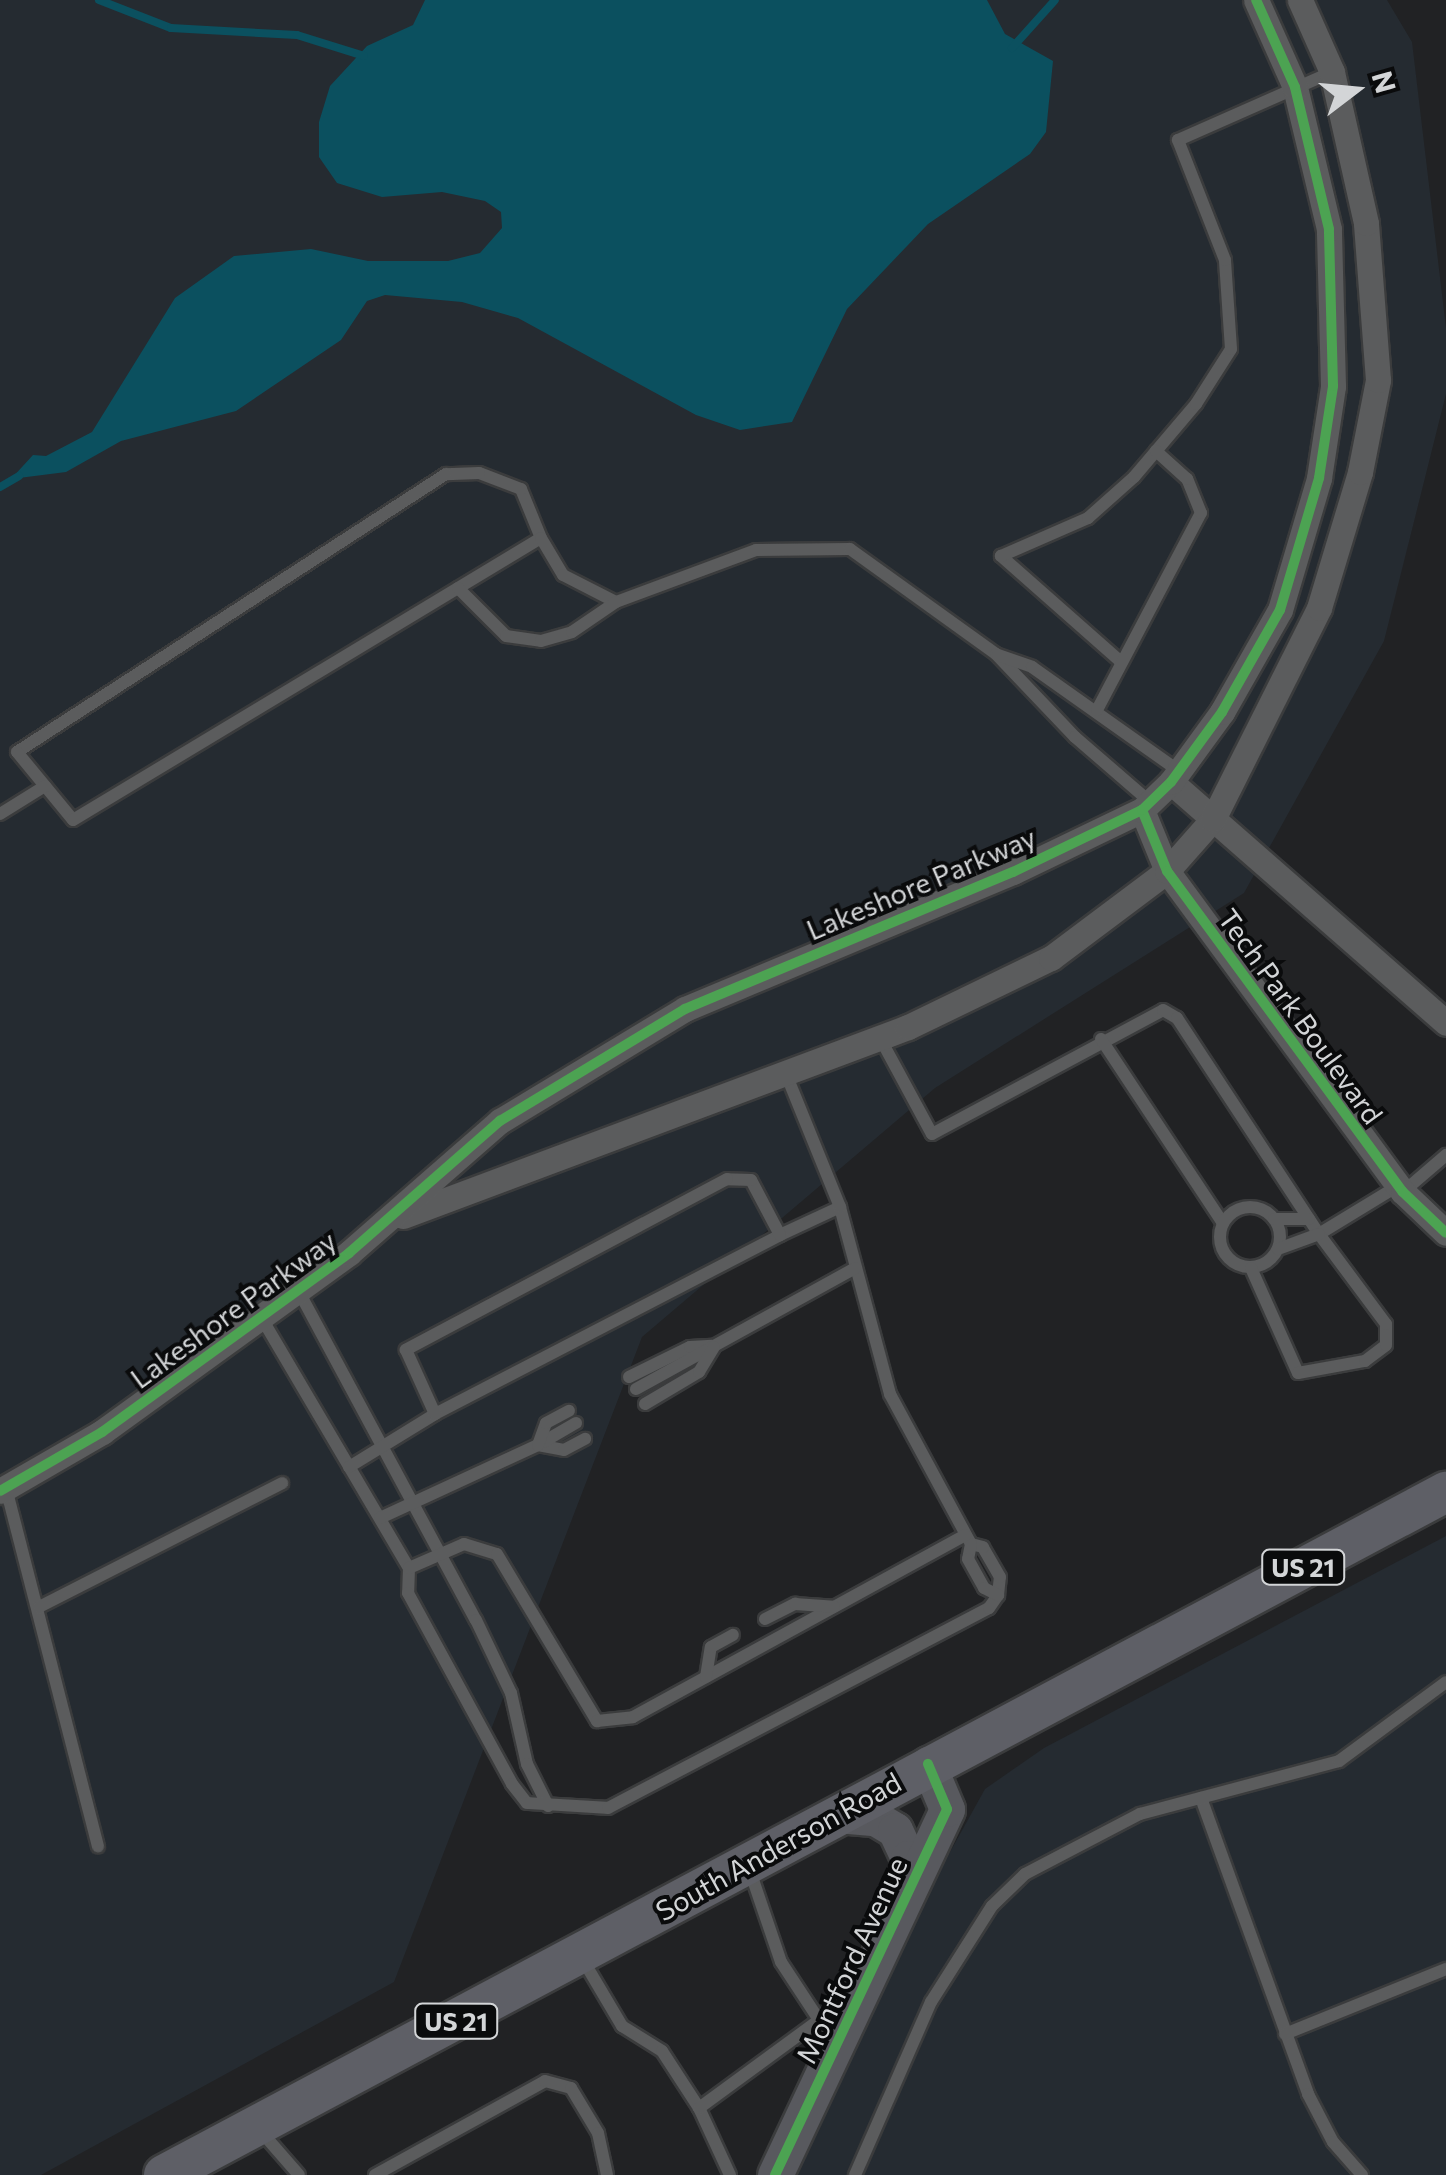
<!DOCTYPE html>
<style>
body{margin:0}
#map{position:relative;width:1446px;height:2175px;overflow:hidden;background:#212224;font-family:Commissioner,sans-serif}
div>[style]{position:absolute}
.built>*{inset:0;background:#252b31}
.water>*{inset:0;background:#0b505f}
.stream>*{height:8px;margin:-4px;padding:0 4px;transform-origin:4px;border-radius:4px;background:#0b505f}
.roads{filter:drop-shadow(2px 0 #3b3c3d) drop-shadow(-2px 0 #3b3c3d) drop-shadow(0 2px #3b3c3d) drop-shadow(0 -2px #3b3c3d)}
.lane>*{height:12px;margin:-6px;padding:0 6px;transform-origin:6px;border-radius:6px;background:#5b5c5d}
.lane>.ring{margin:-6px;padding:0;box-sizing:content-box;background:none;border:12px solid #5b5c5d;border-radius:50%}
.street>*{height:25px;margin:-12.5px;padding:0 12.5px;transform-origin:12.5px;border-radius:12.5px;background:#5b5c5d}
.secondary>*{height:35px;margin:-17.5px;padding:0 17.5px;transform-origin:17.5px;border-radius:17.5px;background:#58595e}
.primary>*{height:40px;margin:-20px;padding:0 20px;transform-origin:20px;border-radius:20px;background:#5e5f66}
.cycleway>*{height:10px;margin:-5px;padding:0 5px;transform-origin:5px;border-radius:5px;background:#4ca352}
span{translate:-50% -50%;white-space:nowrap;text-align:center;line-height:1.15;-webkit-text-stroke:8px #0a0b0c;paint-order:stroke}
.shield-label span{padding:2px 8px;background:#0a0b0c;border:2px solid;border-radius:8px;-webkit-text-stroke-width:0}
.shield-label{font-size:25px;color:#d3d5d7;font-weight:700}
.street-label{font-size:28px;color:#d3d5d7}
.north{position:absolute;left:1306px;top:40px;width:100px;height:100px;-webkit-text-stroke:8px #0a0b0c;paint-order:stroke;rotate:74deg;font-size:28px;font-weight:700;line-height:40px;text-align:center;color:#d3d5d7}
.north::after{content:'';display:block;margin:auto;width:35px;height:45px;background:#d3d5d7;clip-path:polygon(50% 0,100% 100%,50% 72%,0 100%)}
</style>
<div id="map">
<div class="built">
<i style="clip-path:polygon(0 0,1387px 0,1412px 42px,1446px 328px,1446px 394px,1384px 641px,1244px 893px,935px 1088px,642px 1337px,394px 1982px,41px 2175px,0 2175px)"></i>
<i style="clip-path:polygon(1446px 1536px,1446px 2175px,788px 2175px,884px 1971px,985px 1789px,1044px 1748px)"></i>
</div>
<div class="water">
<i style="clip-path:polygon(425px 0,987px 0,1005px 34px,1053px 61px,1046px 132px,1030px 154px,928px 224px,847px 309px,792px 422px,740px 430px,696px 415px,518px 318px,462px 302px,385px 295px,367px 301px,341px 340px,236px 411px,121px 441px,66px 472px,11px 479px,33px 455px,46px 456px,92px 432px,175px 298px,234px 256px,311px 249px,368px 261px,448px 261px,480px 253px,502px 228px,501px 212px,485px 201px,442px 192px,382px 197px,337px 183px,319px 157px,319px 122px,330px 86px,367px 46px,413px 25px)"></i>
</div>
<div class="stream">
<i style="left:99px;top:0;width:77px;rotate:21.3deg"></i>
<i style="left:171px;top:28px;width:126px;rotate:3.2deg"></i>
<i style="left:297px;top:35px;width:70px;rotate:17.4deg"></i>
<i style="left:1012px;top:48px;width:64px;rotate:-48.1deg"></i>
<i style="left:0;top:487px;width:22px;rotate:-30deg"></i>
</div>
<div class="roads">
<div class="lane">
<i style="left:541px;top:538px;width:53px;rotate:-112.2deg"></i>
<i style="left:521px;top:489px;width:45px;rotate:-159.1deg"></i>
<i style="left:479px;top:473px;width:33px;rotate:178deg"></i>
<i style="left:446px;top:474px;width:511px;rotate:147.06deg"></i>
<i style="left:17px;top:752px;width:88px;rotate:50.5deg"></i>
<i style="left:73px;top:820px;width:546px;rotate:-31.07deg"></i>
<i style="left:541px;top:538px;width:43px;rotate:59.3deg"></i>
<i style="left:563px;top:575px;width:59px;rotate:27deg"></i>
<i style="left:616px;top:602px;width:149px;rotate:-20.4deg"></i>
<i style="left:756px;top:550px;width:94px;rotate:-0.6deg"></i>
<i style="left:850px;top:549px;width:180px;rotate:35.7deg"></i>
<i style="left:996px;top:654px;width:115px;rotate:46.4deg"></i>
<i style="left:1075px;top:737px;width:99px;rotate:40.9deg"></i>
<i style="left:458px;top:588px;width:68px;rotate:45deg"></i>
<i style="left:506px;top:636px;width:35px;rotate:8deg"></i>
<i style="left:541px;top:641px;width:32px;rotate:-16deg"></i>
<i style="left:572px;top:632px;width:53px;rotate:-34.3deg"></i>
<i style="left:998px;top:655px;width:36px;rotate:19deg"></i>
<i style="left:1032px;top:667px;width:180px;rotate:35.3deg"></i>
<i style="left:1120px;top:661px;width:159px;rotate:-138.6deg"></i>
<i style="left:1001px;top:556px;width:95px;rotate:-23.6deg"></i>
<i style="left:1088px;top:518px;width:62px;rotate:-41.7deg"></i>
<i style="left:1134px;top:477px;width:96px;rotate:-49.7deg"></i>
<i style="left:1196px;top:404px;width:65px;rotate:-57.5deg"></i>
<i style="left:1231px;top:349px;width:89px;rotate:-93.9deg"></i>
<i style="left:1225px;top:260px;width:129px;rotate:-111.4deg"></i>
<i style="left:1178px;top:140px;width:168px;rotate:-23.8deg"></i>
<i style="left:1097px;top:710px;width:223px;rotate:-62.2deg"></i>
<i style="left:1201px;top:513px;width:37px;rotate:-112deg"></i>
<i style="left:1187px;top:479px;width:42px;rotate:-137.9deg"></i>
<i style="left:0;top:814px;width:53px;rotate:-31.9deg"></i>
<i style="left:880px;top:1038px;width:109px;rotate:61.6deg"></i>
<i style="left:932px;top:1134px;width:262px;rotate:-28.2deg"></i>
<i style="left:1163px;top:1010px;width:16px;rotate:30deg"></i>
<i style="left:1177px;top:1018px;width:258px;rotate:56.7deg"></i>
<i style="left:1319px;top:1234px;width:92px;rotate:-31.3deg"></i>
<i style="left:1101px;top:1039px;width:221px;rotate:56.5deg"></i>
<i style="left:1403px;top:1192px;width:57px;rotate:-40.7deg"></i>
<i class="ring" style="left:1220px;top:1207px;width:48px;height:48px"></i>
<i style="left:1274px;top:1219px;width:35px"></i>
<i style="left:780px;top:1235px;width:66px;rotate:-25deg"></i>
<i style="left:1251px;top:1268px;width:115px;rotate:65.9deg"></i>
<i style="left:1298px;top:1373px;width:68px;rotate:-10.2deg"></i>
<i style="left:1365px;top:1361px;width:26px;rotate:-37deg"></i>
<i style="left:1386px;top:1345px;width:21px;rotate:-90deg"></i>
<i style="left:1386px;top:1324px;width:112px;rotate:-126.7deg"></i>
<i style="left:1319px;top:1234px;width:44px;rotate:159.9deg"></i>
<i style="left:298px;top:1290px;width:375px;rotate:61.7deg"></i>
<i style="left:476px;top:1620px;width:81px;rotate:64.4deg"></i>
<i style="left:511px;top:1693px;width:73px;rotate:77.3deg"></i>
<i style="left:527px;top:1764px;width:47px;rotate:63.4deg"></i>
<i style="left:261px;top:1317px;width:291px;rotate:59.5deg"></i>
<i style="left:409px;top:1568px;width:25px;rotate:92deg"></i>
<i style="left:408px;top:1593px;width:217px;rotate:61.4deg"></i>
<i style="left:512px;top:1784px;width:24px;rotate:52deg"></i>
<i style="left:527px;top:1803px;width:81px;rotate:3.5deg"></i>
<i style="left:608px;top:1808px;width:430px;rotate:-27.7deg"></i>
<i style="left:989px;top:1608px;width:16px;rotate:-55deg"></i>
<i style="left:998px;top:1595px;width:18px;rotate:-84deg"></i>
<i style="left:1000px;top:1577px;width:34px;rotate:-120deg"></i>
<i style="left:983px;top:1547px;width:12px;rotate:-166deg"></i>
<i style="left:971px;top:1544px;width:170px;rotate:-118.4deg"></i>
<i style="left:890px;top:1394px;width:194px;rotate:-105deg"></i>
<i style="left:840px;top:1207px;width:144px;rotate:-112.1deg"></i>
<i style="left:629px;top:1377px;width:68px;rotate:-26.2deg"></i>
<i style="left:690px;top:1347px;width:22px;rotate:-3deg"></i>
<i style="left:636px;top:1389px;width:250px;rotate:-28.9deg"></i>
<i style="left:645px;top:1404px;width:63px;rotate:-30.7deg"></i>
<i style="left:699px;top:1372px;width:29px;rotate:-59deg"></i>
<i style="left:538px;top:1445px;width:26px;rotate:11deg"></i>
<i style="left:564px;top:1450px;width:24px;rotate:-28deg"></i>
<i style="left:538px;top:1445px;width:44px;rotate:-30.1deg"></i>
<i style="left:349px;top:1467px;width:101px;rotate:-31.6deg"></i>
<i style="left:435px;top:1414px;width:389px;rotate:-27.4deg"></i>
<i style="left:780px;top:1235px;width:62px;rotate:-117.8deg"></i>
<i style="left:751px;top:1180px;width:24px;rotate:-178deg"></i>
<i style="left:727px;top:1179px;width:364px;rotate:152deg"></i>
<i style="left:406px;top:1350px;width:70px;rotate:65.6deg"></i>
<i style="left:6px;top:1488px;width:370px;rotate:75.6deg"></i>
<i style="left:380px;top:1518px;width:174px;rotate:-24.8deg"></i>
<i style="left:538px;top:1445px;width:23px;rotate:-70deg"></i>
<i style="left:546px;top:1423px;width:26px;rotate:-28deg"></i>
<i style="left:971px;top:1544px;width:15px;rotate:101deg"></i>
<i style="left:968px;top:1559px;width:33px;rotate:61deg"></i>
<i style="left:984px;top:1588px;width:16px;rotate:27deg"></i>
<i style="left:409px;top:1568px;width:60px;rotate:-23.6deg"></i>
<i style="left:464px;top:1544px;width:34px;rotate:17deg"></i>
<i style="left:497px;top:1554px;width:195px;rotate:59.1deg"></i>
<i style="left:597px;top:1721px;width:36px;rotate:-6deg"></i>
<i style="left:633px;top:1717px;width:379px;rotate:-28.7deg"></i>
<i style="left:39px;top:1607px;width:273px;rotate:-27deg"></i>
<i style="left:765px;top:1619px;width:34px;rotate:-27deg"></i>
<i style="left:795px;top:1604px;width:39px;rotate:4deg"></i>
<i style="left:706px;top:1677px;width:30px;rotate:-81deg"></i>
<i style="left:711px;top:1647px;width:25px;rotate:-29deg"></i>
<i style="left:1201px;top:1798px;width:315px;rotate:70.1deg"></i>
<i style="left:1308px;top:2094px;width:54px;rotate:62.5deg"></i>
<i style="left:1333px;top:2142px;width:44px;rotate:48.7deg"></i>
<i style="left:750px;top:1871px;width:96px;rotate:71.2deg"></i>
<i style="left:781px;top:1962px;width:73px;rotate:56.7deg"></i>
<i style="left:583px;top:1960px;width:77px;rotate:59.4deg"></i>
<i style="left:622px;top:2026px;width:47px;rotate:32deg"></i>
<i style="left:662px;top:2051px;width:68px;rotate:57deg"></i>
<i style="left:1285px;top:2034px;width:174px;rotate:-22deg"></i>
<i style="left:258px;top:2128px;width:62px;rotate:48.9deg"></i>
<i style="left:375px;top:2175px;width:194px;rotate:-28.9deg"></i>
<i style="left:545px;top:2081px;width:27px;rotate:15deg"></i>
<i style="left:571px;top:2088px;width:52px;rotate:59deg"></i>
<i style="left:598px;top:2133px;width:43px;rotate:77.9deg"></i>
<i style="left:730px;top:2175px;width:74px;rotate:-114.8deg"></i>
<i style="left:699px;top:2108px;width:147px;rotate:-36.2deg"></i>
<i style="left:855px;top:2175px;width:189px;rotate:-66.3deg"></i>
<i style="left:931px;top:2002px;width:114px;rotate:-57.6deg"></i>
<i style="left:992px;top:1906px;width:46px;rotate:-44.1deg"></i>
<i style="left:1025px;top:1874px;width:130px;rotate:-27.6deg"></i>
<i style="left:1140px;top:1814px;width:206px;rotate:-14.9deg"></i>
<i style="left:1339px;top:1761px;width:133px;rotate:-36.4deg"></i>
</div>
<div class="street">
<i style="left:1171px;top:782px;width:366px;rotate:41.2deg"></i>
<i style="left:1142px;top:810px;width:66px;rotate:67.7deg"></i>
<i style="left:1167px;top:871px;width:398px;rotate:53.7deg"></i>
<i style="left:1403px;top:1192px;width:59px;rotate:43.6deg"></i>
<i style="left:403px;top:1216px;width:539px;rotate:-20.52deg"></i>
<i style="left:908px;top:1027px;width:159px;rotate:-25.8deg"></i>
<i style="left:1051px;top:958px;width:145px;rotate:-36.9deg"></i>
<i style="left:1167px;top:871px;width:69px;rotate:-48.5deg"></i>
<i style="left:1213px;top:819px;width:236px;rotate:-63.3deg"></i>
<i style="left:1319px;top:608px;width:142px;rotate:-73.2deg"></i>
<i style="left:1360px;top:472px;width:94px;rotate:-78.9deg"></i>
<i style="left:1378px;top:380px;width:157px;rotate:-94.4deg"></i>
<i style="left:1366px;top:223px;width:155px;rotate:-102.7deg"></i>
<i style="left:1332px;top:72px;width:79px;rotate:-114deg"></i>
<i style="left:0;top:1491px;width:118px;rotate:-30deg"></i>
<i style="left:102px;top:1432px;width:305px;rotate:-35.9deg"></i>
<i style="left:349px;top:1253px;width:201px;rotate:-41.2deg"></i>
<i style="left:500px;top:1121px;width:216px;rotate:-31.2deg"></i>
<i style="left:685px;top:1009px;width:355px;rotate:-22.7deg"></i>
<i style="left:1013px;top:872px;width:143px;rotate:-25.7deg"></i>
<i style="left:1142px;top:810px;width:40px;rotate:-44deg"></i>
<i style="left:1171px;top:782px;width:87px;rotate:-53.9deg"></i>
<i style="left:1222px;top:712px;width:117px;rotate:-60.4deg"></i>
<i style="left:1280px;top:610px;width:138px;rotate:-73.5deg"></i>
<i style="left:1319px;top:478px;width:93px;rotate:-81.3deg"></i>
<i style="left:1333px;top:386px;width:157px;rotate:-91.5deg"></i>
<i style="left:1329px;top:229px;width:146px;rotate:-103.5deg"></i>
<i style="left:1295px;top:87px;width:95px;rotate:-114.1deg"></i>
</div>
<div class="secondary">
<i style="left:837px;top:1815px;width:38px;rotate:5deg"></i>
<i style="left:875px;top:1818px;width:23px;rotate:31deg"></i>
<i style="left:895px;top:1830px;width:31px;rotate:65deg"></i>
<i style="left:908px;top:1858px;width:28px;rotate:92deg"></i>
<i style="left:775px;top:2175px;width:404px;rotate:-64.8deg"></i>
<i style="left:947px;top:1809px;width:49px;rotate:-112.9deg"></i>
</div>
<div class="primary">
<i style="left:164px;top:2175px;width:1453px;rotate:-28.05deg"></i>
</div>
</div>
<div class="cycleway">
<i style="left:1142px;top:810px;width:66px;rotate:67.7deg"></i>
<i style="left:1167px;top:871px;width:398px;rotate:53.7deg"></i>
<i style="left:1403px;top:1192px;width:59px;rotate:43.6deg"></i>
<i style="left:0;top:1491px;width:118px;rotate:-30deg"></i>
<i style="left:102px;top:1432px;width:305px;rotate:-35.9deg"></i>
<i style="left:349px;top:1253px;width:201px;rotate:-41.2deg"></i>
<i style="left:500px;top:1121px;width:216px;rotate:-31.2deg"></i>
<i style="left:685px;top:1009px;width:355px;rotate:-22.7deg"></i>
<i style="left:1013px;top:872px;width:143px;rotate:-25.7deg"></i>
<i style="left:1142px;top:810px;width:40px;rotate:-44deg"></i>
<i style="left:1171px;top:782px;width:87px;rotate:-53.9deg"></i>
<i style="left:1222px;top:712px;width:117px;rotate:-60.4deg"></i>
<i style="left:1280px;top:610px;width:138px;rotate:-73.5deg"></i>
<i style="left:1319px;top:478px;width:93px;rotate:-81.3deg"></i>
<i style="left:1333px;top:386px;width:157px;rotate:-91.5deg"></i>
<i style="left:1329px;top:229px;width:146px;rotate:-103.5deg"></i>
<i style="left:1295px;top:87px;width:95px;rotate:-114.1deg"></i>
<i style="left:775px;top:2175px;width:404px;rotate:-64.8deg"></i>
<i style="left:947px;top:1809px;width:49px;rotate:-112.9deg"></i>
</div>
<div class="shield-label">
<span style="left:1303px;top:1567px">US 21</span>
<span style="left:456px;top:2021px">US 21</span>
</div>
<div class="street-label">
<span style="left:921px;top:883px;rotate:-23deg">Lakeshore Parkway</span>
<span style="left:1301px;top:1016px;rotate:54deg">Tech Park Boulevard</span>
<span style="left:233px;top:1309px;rotate:-36deg">Lakeshore Parkway</span>
<span style="left:778px;top:1846px;rotate:-29deg">South Anderson Road</span>
<span style="left:851px;top:1960px;rotate:-65deg">Montford Avenue</span>
</div>
<div class="north">N</div>
</div>
